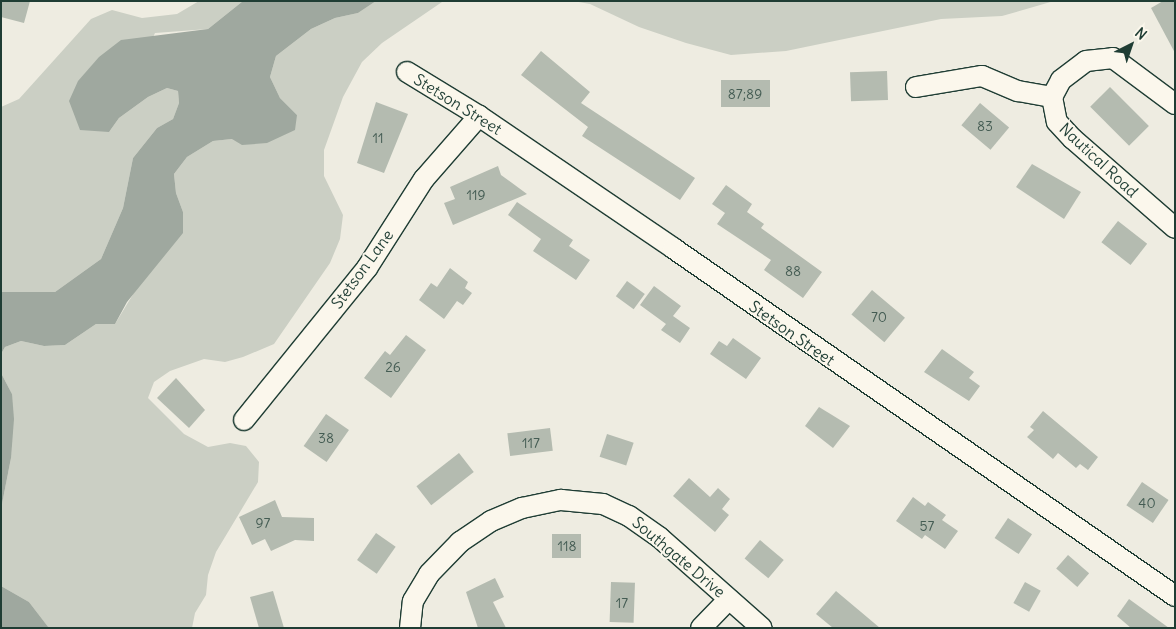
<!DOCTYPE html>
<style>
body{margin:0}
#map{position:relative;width:1176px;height:629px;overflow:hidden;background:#eeece1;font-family:Delius,sans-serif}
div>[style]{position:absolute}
.green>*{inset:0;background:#cbcfc4}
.water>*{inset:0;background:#9fa89f}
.building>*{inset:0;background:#b4bbb0;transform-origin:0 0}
.roads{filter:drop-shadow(1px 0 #1f3d34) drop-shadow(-1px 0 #1f3d34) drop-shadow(0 1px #1f3d34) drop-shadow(0 -1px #1f3d34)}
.minor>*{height:20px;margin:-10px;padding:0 10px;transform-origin:10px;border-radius:10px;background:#fbf7ec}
span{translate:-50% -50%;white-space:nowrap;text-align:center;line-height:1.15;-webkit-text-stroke:4px #fbf7ec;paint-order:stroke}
.number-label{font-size:14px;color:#445c53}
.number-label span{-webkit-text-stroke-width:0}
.street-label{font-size:16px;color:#1f3d34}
.frame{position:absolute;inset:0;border:2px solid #1f3d34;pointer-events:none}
.north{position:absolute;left:1106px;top:20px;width:50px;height:50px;-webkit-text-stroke:4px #fbf7ec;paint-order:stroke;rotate:41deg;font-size:14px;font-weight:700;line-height:20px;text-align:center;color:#1f3d34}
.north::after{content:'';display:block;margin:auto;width:18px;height:22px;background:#1f3d34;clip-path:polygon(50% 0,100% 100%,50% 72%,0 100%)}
</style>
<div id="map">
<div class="green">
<i style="clip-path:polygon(199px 1px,243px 1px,208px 29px,155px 33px,109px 132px,119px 118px,148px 97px,167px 88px,178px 91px,179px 103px,173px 119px,157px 128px,133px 158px,123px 208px,101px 259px,55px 292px,1px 292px,1px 107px,19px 99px,91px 19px,112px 10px,142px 18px,177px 14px)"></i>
<i style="clip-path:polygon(376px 1px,450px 1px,442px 2px,382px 43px,362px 62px,343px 97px,324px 150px,324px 176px,343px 215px,340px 239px,330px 263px,274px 344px,243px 357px,225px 362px,204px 359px,170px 371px,154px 382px,148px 398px,184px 434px,208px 447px,230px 443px,246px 446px,259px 462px,258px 482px,216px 552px,208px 575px,206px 595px,195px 613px,192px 628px,49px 628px,29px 602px,1px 586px,1px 509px,11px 458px,12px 394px,1px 373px,1px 354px,5px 347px,21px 341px,44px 346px,65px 345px,96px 324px,115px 324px,183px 212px,176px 193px,174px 174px,187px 157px,213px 141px,232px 139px,297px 115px,280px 98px,270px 77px,276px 56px,311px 29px,335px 18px,358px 13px)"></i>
<i style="clip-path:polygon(573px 1px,1054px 1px,1002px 16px,941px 19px,786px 51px,731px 55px,686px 43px,639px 27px,590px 4px)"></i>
</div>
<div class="water">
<i style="clip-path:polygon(243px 1px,376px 1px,358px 13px,335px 18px,311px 29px,276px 56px,270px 77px,280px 98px,297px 115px,295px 130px,267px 143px,242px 145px,232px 139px,213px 141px,187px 157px,174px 174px,176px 193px,183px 212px,183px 233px,127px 302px,115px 324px,96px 324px,65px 345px,44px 346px,21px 341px,5px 347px,1px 354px,1px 292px,55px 292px,101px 259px,123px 208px,133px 158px,157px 128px,173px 119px,179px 103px,178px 91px,167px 88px,148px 97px,119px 118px,109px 132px,80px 130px,69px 101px,78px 81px,99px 57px,121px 40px,208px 29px)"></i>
<i style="clip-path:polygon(1px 373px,12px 394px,14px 419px,11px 458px,1px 509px)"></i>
<i style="clip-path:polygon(1px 586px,29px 602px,49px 628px,1px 628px)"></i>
</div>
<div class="building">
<i style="clip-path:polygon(1px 1px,30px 1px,24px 23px,1px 17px)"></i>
<i style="clip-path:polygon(1163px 1px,1175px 1px,1175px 53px,1151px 8px)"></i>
<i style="clip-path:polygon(541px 51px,590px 92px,581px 103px,695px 178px,680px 200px,582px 136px,588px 127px,521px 75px)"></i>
<i style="left:887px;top:71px;width:29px;height:37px;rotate:88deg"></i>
<i style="left:721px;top:80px;width:49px;height:27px"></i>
<i style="left:1110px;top:87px;width:55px;height:28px;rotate:45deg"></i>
<i style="clip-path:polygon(376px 102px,408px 114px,384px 173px,357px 163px)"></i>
<i style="left:980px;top:103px;width:38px;height:29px;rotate:40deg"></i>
<i style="clip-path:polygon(1032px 164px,1081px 192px,1064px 219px,1016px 187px)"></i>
<i style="clip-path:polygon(498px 166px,501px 175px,527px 194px,453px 225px,444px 203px,455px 199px,450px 187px)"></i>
<i style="clip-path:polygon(726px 185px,752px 204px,747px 212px,764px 224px,761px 228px,822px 272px,803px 298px,764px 270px,771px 260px,717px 224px,725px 213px,712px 204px)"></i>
<i style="clip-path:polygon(517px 202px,573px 240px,569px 246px,590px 260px,576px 280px,533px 251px,541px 239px,508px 215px)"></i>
<i style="left:1118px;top:221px;width:37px;height:27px;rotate:38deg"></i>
<i style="clip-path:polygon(450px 268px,468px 282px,465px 288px,472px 293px,463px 305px,457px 301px,444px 319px,419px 300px,431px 283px,437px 287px)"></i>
<i style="left:627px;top:281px;width:22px;height:19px;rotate:36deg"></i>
<i style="clip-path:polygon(654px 286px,681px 306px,673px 316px,690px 328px,680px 343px,661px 330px,666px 324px,640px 305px)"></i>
<i style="left:872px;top:290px;width:43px;height:32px;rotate:40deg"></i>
<i style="clip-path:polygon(406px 335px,426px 350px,391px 398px,364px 378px,385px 351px,390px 355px)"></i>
<i style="clip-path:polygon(733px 338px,761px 358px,746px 379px,710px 354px,719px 341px,727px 346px)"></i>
<i style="clip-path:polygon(942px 349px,974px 372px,969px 378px,980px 386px,969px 401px,924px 372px)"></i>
<i style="clip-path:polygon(176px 378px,205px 410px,189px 428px,157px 398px)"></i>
<i style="clip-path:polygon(819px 407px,850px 426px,833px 448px,805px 426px)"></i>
<i style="clip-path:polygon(1043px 411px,1098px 457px,1088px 470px,1080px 464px,1076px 468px,1058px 453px,1053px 459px,1027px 437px,1034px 430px,1030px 427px)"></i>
<i style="left:326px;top:414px;width:28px;height:39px;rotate:35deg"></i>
<i style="left:550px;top:428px;width:23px;height:43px;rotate:83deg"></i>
<i style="left:607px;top:434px;width:28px;height:24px;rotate:18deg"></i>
<i style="left:459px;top:453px;width:24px;height:54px;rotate:52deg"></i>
<i style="clip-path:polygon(689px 478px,710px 497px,718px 488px,730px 499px,722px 509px,729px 515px,715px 532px,673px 496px)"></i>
<i style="left:1142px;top:482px;width:32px;height:28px;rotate:34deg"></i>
<i style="clip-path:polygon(913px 497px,925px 506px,928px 502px,946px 515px,942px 520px,958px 531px,945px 549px,925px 535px,922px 539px,896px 521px)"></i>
<i style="clip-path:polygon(275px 500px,282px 517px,314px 518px,314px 541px,295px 540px,271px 551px,265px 539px,252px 545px,239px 517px)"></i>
<i style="left:1008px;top:518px;width:29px;height:24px;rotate:34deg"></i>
<i style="left:376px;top:533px;width:24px;height:33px;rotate:35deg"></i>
<i style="left:552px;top:534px;width:29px;height:24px"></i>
<i style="left:760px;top:540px;width:31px;height:24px;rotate:40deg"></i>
<i style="left:1068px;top:555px;width:28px;height:18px;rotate:41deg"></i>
<i style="clip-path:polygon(495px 578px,504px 597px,493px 602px,506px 628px,478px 628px,466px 592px)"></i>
<i style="left:611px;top:582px;width:24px;height:40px;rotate:2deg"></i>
<i style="left:1025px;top:582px;width:18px;height:24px;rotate:29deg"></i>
<i style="clip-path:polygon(273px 591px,284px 628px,259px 628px,250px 597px)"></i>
<i style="clip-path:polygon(836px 591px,880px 628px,833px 628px,816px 614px)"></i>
<i style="clip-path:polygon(1129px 599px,1169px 628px,1131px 628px,1117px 616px)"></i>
</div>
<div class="roads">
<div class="minor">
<i style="left:407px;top:72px;width:84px;rotate:31.4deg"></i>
<i style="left:479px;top:116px;width:235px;rotate:34.2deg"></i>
<i style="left:673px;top:248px;width:611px;rotate:34.73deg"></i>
<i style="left:916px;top:87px;width:67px;rotate:-9.5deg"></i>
<i style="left:982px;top:76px;width:39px;rotate:23deg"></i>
<i style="left:1018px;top:91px;width:35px;rotate:10deg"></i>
<i style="left:1052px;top:97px;width:25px;rotate:79deg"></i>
<i style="left:1057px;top:122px;width:23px;rotate:47deg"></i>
<i style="left:1073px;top:139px;width:135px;rotate:41.1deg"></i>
<i style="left:1052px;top:97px;width:19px;rotate:-62deg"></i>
<i style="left:1061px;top:80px;width:31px;rotate:-37deg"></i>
<i style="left:1086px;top:61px;width:27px;rotate:-6deg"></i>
<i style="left:1113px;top:58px;width:77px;rotate:36.6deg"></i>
<i style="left:244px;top:420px;width:196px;rotate:-51deg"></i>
<i style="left:367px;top:268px;width:106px;rotate:-57.4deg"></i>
<i style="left:424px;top:179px;width:84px;rotate:-48.9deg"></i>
<i style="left:410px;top:628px;width:27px;rotate:-84deg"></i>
<i style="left:413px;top:601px;width:31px;rotate:-59deg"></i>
<i style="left:429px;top:574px;width:45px;rotate:-45.9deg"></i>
<i style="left:460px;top:542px;width:37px;rotate:-34deg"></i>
<i style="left:491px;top:521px;width:34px;rotate:-23deg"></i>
<i style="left:522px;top:508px;width:40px;rotate:-12deg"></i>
<i style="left:561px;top:500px;width:42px;rotate:5.4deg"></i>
<i style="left:603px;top:504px;width:29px;rotate:25deg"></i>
<i style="left:629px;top:516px;width:37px;rotate:35deg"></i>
<i style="left:659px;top:537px;width:137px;rotate:41.5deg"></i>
<i style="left:701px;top:628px;width:40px;rotate:-46deg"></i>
</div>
</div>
<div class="number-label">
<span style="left:745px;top:94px">87;89</span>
<span style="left:985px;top:126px">83</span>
<span style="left:378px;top:138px">11</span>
<span style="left:476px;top:195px">119</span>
<span style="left:793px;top:271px">88</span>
<span style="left:879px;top:317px">70</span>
<span style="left:393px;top:367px">26</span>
<span style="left:326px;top:438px">38</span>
<span style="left:531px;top:443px">117</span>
<span style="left:1147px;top:503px">40</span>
<span style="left:263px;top:523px">97</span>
<span style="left:927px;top:526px">57</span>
<span style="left:567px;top:546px">118</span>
<span style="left:622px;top:603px">17</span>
</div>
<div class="street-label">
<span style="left:458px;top:104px;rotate:32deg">Stetson Street</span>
<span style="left:1099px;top:160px;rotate:43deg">Nautical Road</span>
<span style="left:362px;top:269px;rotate:-54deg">Stetson Lane</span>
<span style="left:792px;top:333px;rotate:35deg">Stetson Street</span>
<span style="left:679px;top:557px;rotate:40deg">Southgate Drive</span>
</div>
<div class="frame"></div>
<div class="north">N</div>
</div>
